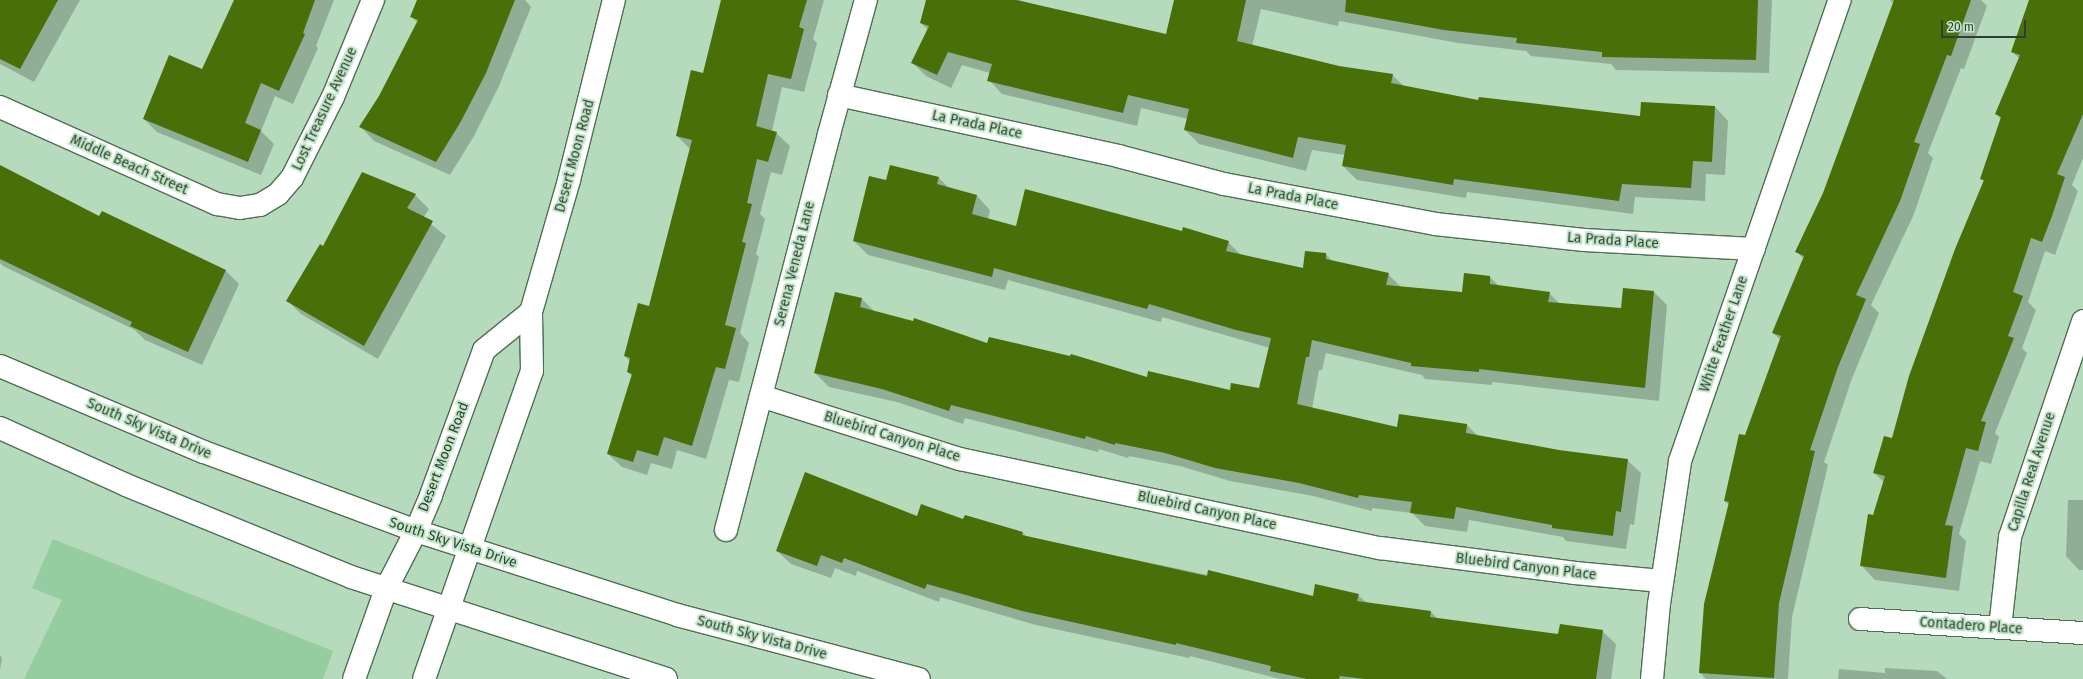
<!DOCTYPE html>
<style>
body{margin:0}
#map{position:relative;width:2083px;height:679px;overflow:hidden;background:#b5dabc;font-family:"Fira Sans",sans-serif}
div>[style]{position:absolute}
.green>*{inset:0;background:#95cca0}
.shadow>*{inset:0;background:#0003}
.building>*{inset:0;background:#486f08}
.roads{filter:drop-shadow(1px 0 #4e6f54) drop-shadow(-1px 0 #4e6f54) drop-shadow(0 1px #4e6f54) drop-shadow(0 -1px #4e6f54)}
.minor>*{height:22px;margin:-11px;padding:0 11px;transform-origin:11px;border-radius:11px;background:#fff}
.major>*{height:22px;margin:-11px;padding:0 11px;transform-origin:11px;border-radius:11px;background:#fff}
span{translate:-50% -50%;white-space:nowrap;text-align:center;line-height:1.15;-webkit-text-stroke:4px #c2e7c8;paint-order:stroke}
.street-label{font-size:14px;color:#303f33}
.scale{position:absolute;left:1941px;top:20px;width:85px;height:18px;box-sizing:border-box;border:2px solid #303f33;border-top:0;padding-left:5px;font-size:12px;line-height:14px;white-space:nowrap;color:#303f33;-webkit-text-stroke:3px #c2e7c8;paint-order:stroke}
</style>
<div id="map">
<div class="green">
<i style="clip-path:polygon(53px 539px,333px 651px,323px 679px,24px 679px,62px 600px,32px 588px)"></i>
</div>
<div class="shadow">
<i style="clip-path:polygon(0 0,80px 0,34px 82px,0 64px)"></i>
<i style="clip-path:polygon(235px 0,334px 0,316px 46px,318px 48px,293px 104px,275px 96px,261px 131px,274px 144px,261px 175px,157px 132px,144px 119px,203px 70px)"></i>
<i style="clip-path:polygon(418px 0,525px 0,531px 7px,499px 86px,474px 136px,450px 175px,374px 141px,361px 127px,380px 97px,418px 23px,411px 16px)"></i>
<i style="clip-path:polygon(722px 0,824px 0,813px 39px,817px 43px,804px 92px,782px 87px,772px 131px,776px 133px,790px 146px,782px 175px,771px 172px,760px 214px,765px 219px,756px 254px,759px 257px,740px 333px,749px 343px,739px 382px,729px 380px,706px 459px,677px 450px,672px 469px,651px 463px,647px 475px,622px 467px,608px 454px,632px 376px,628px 372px,630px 362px,625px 356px,649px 307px,690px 149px,677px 136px,704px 74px)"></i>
<i style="clip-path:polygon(927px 0,1019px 0,1083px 18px,1083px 15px,1167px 35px,1175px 0,1772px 0,1769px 73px,1616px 70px,1611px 64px,1531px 56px,1526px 51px,1458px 43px,1339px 21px,1338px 26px,1261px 9px,1252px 46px,1339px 67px,1392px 75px,1405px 87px,1479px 101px,1641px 117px,1715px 107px,1728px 121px,1725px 175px,1706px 174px,1705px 201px,1635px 197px,1633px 214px,1467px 192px,1466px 198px,1357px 180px,1343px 166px,1345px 155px,1312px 150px,1306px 171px,1199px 144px,1185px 130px,1188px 119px,1141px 108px,1137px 126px,1002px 94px,989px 80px,990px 73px,962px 65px,951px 88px,926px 76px,913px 63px,928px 30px,921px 23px)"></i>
<i style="clip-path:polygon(1890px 0,1981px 0,1987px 6px,1964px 69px,1961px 68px,1928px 153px,1933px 158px,1914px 214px,1871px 305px,1879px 313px,1851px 381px,1824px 462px,1828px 465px,1792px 617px,1788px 679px,1706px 679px,1700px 673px,1729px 505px,1725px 501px,1781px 340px,1773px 333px,1804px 259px,1797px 252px,1824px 193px,1894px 4px)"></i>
<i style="clip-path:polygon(2036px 0,2083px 0,2083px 158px,2072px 185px,2078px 191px,2055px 255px,2045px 251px,2028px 302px,2036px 310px,2022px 348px,2027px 353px,1995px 433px,1999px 437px,1991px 464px,1980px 461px,1959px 534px,1966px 541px,1959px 591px,1875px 580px,1862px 566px,1884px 482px,1874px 473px,1893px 439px,1984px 182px,1981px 179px,2001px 119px,1996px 114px,2020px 59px,2012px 52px)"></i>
<i style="clip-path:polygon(0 166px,99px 217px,225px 270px,239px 284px,202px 365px,145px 340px,135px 330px,3px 266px,0 263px)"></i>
<i style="clip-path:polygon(362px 173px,415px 195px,429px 209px,423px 218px,446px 236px,378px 359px,301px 314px,288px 301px,323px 247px)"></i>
<i style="clip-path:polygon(938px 177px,949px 188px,977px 196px,990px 210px,988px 219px,1016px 227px,1182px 232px,1228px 242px,1242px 256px,1304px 269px,1326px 254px,1333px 262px,1388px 274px,1402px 288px,1463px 293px,1490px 277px,1500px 287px,1549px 293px,1560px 304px,1622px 309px,1654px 292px,1667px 305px,1659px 401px,1492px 382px,1492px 385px,1425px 379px,1422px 375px,1326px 353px,1322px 370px,1319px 370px,1312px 409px,1398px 428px,1467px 425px,1479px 437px,1559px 451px,1627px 460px,1641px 473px,1634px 525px,1630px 524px,1626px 549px,1566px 541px,1563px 537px,1469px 520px,1467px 532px,1425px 526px,1412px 513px,1372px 508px,1372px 511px,1313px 496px,1230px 481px,1180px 466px,1129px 456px,1128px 458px,1099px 449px,1098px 452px,965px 418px,963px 424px,897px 402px,829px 387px,815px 373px,836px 293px,862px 299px,875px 312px,988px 344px,1147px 378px,1230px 392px,1260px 389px,1270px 348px,1162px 317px,1161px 322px,1008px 280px,1005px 290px,868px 255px,854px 241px,887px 182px)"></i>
<i style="clip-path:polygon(2068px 500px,2083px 500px,2083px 570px,2079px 570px,2066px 556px)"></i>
<i style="clip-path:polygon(917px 517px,964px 521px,1022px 532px,1027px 537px,1313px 597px,1358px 595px,1367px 603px,1431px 612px,1438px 619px,1559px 635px,1602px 631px,1616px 644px,1611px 679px,1280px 679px,1190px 656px,1189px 658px,1036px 625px,940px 597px,939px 602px,857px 571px,856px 576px,835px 568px,831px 578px,791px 564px,777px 551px)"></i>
<i style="clip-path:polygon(0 655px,2px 658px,0 670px)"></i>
<i style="clip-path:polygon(1885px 668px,1937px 671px,1947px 679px,1838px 679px,1839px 669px,1885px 673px)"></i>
</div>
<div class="building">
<i style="clip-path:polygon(0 0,58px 0,20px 69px,0 59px)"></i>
<i style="clip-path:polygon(234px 0,315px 0,303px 33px,305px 34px,279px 91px,261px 83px,245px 123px,261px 130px,248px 162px,143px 119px,169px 55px,202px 69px)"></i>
<i style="clip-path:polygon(417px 0,515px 0,486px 73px,460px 123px,436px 162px,359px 127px,379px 96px,418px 20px,410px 17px)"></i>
<i style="clip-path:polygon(721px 0,807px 0,799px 27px,804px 29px,791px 79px,768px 74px,756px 126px,777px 132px,768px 162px,757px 159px,747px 203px,752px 204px,742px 242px,746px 243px,725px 325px,736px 328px,725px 369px,716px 367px,692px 446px,664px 437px,658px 456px,637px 450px,633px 462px,607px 454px,632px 374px,627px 372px,630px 358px,624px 356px,638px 303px,649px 306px,692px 140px,676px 136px,691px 70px,703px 73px)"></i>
<i style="clip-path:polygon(926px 0,1016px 0,1166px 34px,1174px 0,1246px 0,1237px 41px,1339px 66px,1393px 74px,1391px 83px,1478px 100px,1479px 97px,1640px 116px,1641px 102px,1715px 106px,1712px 162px,1693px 161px,1691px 188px,1622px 184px,1619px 201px,1454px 179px,1453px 185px,1342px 166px,1346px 145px,1298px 137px,1293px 158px,1184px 130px,1189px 109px,1128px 95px,1123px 113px,1040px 94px,987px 81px,992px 64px,948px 52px,937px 75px,911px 63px,929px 26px,920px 23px)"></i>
<i style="clip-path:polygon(1346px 0,1758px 0,1756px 60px,1602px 57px,1602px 52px,1516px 43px,1517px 38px,1444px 30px,1345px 12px)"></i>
<i style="clip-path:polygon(1894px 0,1971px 0,1951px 56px,1947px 55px,1914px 142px,1920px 144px,1900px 201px,1856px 295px,1866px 299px,1838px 367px,1810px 450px,1815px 451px,1779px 603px,1774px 678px,1699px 673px,1704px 604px,1729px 502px,1724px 501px,1739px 434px,1745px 435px,1781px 336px,1772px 333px,1804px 256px,1795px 252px,1823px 193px)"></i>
<i style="clip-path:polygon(2029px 0,2083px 0,2083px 114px,2057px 174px,2065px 177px,2052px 216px,2042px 242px,2031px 238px,2013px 292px,2023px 296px,2008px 336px,2014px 338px,1981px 421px,1986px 422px,1978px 451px,1966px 448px,1945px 525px,1953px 526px,1946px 578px,1860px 566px,1868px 514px,1873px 515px,1885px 476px,1873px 473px,1884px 436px,1892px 438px,1909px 376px,1955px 249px,1984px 180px,1980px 179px,2001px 117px,1995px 114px,2020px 55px,2011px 52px)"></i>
<i style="clip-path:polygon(0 165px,99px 216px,102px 211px,226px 270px,188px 352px,130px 326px,132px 322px,0 259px)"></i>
<i style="clip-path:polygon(890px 165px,939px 177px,937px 184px,977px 195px,972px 214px,1016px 226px,1025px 189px,1182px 231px,1183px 227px,1229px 241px,1226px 251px,1303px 268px,1305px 251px,1326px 253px,1326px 259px,1389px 273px,1386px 285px,1462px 292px,1464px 273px,1490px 276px,1490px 284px,1550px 292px,1548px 302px,1621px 308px,1623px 288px,1654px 291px,1645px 388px,1479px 369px,1479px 372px,1411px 366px,1411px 363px,1312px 340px,1309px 357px,1306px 357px,1297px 404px,1397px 427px,1399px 414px,1467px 424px,1466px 433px,1559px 450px,1628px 459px,1621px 512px,1616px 511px,1613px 536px,1552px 528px,1552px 525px,1456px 507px,1454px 519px,1410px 513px,1412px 502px,1359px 495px,1358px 498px,1299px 483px,1215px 468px,1165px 453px,1115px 443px,1115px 445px,1086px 436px,1085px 439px,951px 405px,949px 411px,882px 389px,814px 373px,835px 292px,862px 298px,860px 307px,913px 321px,914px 318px,987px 343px,989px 337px,1070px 356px,1071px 354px,1147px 377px,1148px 371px,1230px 390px,1231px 383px,1259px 388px,1271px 338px,1236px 330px,1149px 304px,1147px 309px,994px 268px,992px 277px,853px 241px,869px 176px,886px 180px)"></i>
<i style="clip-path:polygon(362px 172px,416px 194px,407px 208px,433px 221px,364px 346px,286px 301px,320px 244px,323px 246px)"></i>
<i style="clip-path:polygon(805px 472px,917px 516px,921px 504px,963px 519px,965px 515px,1023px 532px,1022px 535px,1207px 576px,1208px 570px,1313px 596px,1315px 584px,1359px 594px,1357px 601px,1431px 611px,1430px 617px,1558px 634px,1560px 624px,1603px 630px,1596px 679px,1365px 679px,1340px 676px,1339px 679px,1307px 679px,1270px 671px,1271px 666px,1176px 643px,1176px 645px,1022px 611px,927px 584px,925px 589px,844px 558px,842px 563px,821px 555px,817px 566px,776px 551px)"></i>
</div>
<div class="roads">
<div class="minor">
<i style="left:839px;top:95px;width:286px;rotate:12.3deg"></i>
<i style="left:1118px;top:156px;width:110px;rotate:14.8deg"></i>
<i style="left:1224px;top:184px;width:215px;rotate:10.7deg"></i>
<i style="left:1435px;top:224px;width:150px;rotate:6.1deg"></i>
<i style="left:1584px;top:240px;width:170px;rotate:3deg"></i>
<i style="left:0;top:107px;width:238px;rotate:24.1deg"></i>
<i style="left:217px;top:204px;width:23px;rotate:10deg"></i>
<i style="left:240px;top:208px;width:20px;rotate:-9deg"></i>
<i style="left:260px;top:205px;width:21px;rotate:-31deg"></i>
<i style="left:278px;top:194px;width:21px;rotate:-49deg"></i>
<i style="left:292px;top:178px;width:91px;rotate:-63.2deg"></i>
<i style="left:333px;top:97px;width:105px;rotate:-67.6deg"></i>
<i style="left:761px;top:396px;width:209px;rotate:17.6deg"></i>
<i style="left:960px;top:459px;width:429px;rotate:12deg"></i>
<i style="left:1380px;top:548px;width:197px;rotate:7.3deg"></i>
<i style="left:1575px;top:573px;width:87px;rotate:5.3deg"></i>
<i style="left:726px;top:530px;width:409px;rotate:-75.4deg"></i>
<i style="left:829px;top:134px;width:139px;rotate:-74.6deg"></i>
<i style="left:1860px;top:619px;width:223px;rotate:3.6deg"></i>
<i style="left:2000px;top:628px;width:92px;rotate:-83.7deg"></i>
<i style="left:2010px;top:537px;width:228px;rotate:-71.3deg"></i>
<i style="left:354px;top:679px;width:96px;rotate:-70.4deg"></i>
<i style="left:386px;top:589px;width:65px;rotate:-62.7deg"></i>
<i style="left:416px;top:531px;width:39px;rotate:-67deg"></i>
<i style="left:431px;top:495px;width:154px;rotate:-69.9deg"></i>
<i style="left:484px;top:350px;width:60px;rotate:-39deg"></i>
<i style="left:424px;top:679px;width:326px;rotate:-70.7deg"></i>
<i style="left:532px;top:371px;width:59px;rotate:-91deg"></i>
<i style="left:531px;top:312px;width:137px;rotate:-73.9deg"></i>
<i style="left:569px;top:180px;width:186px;rotate:-76deg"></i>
<i style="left:1652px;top:679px;width:75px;rotate:-84.7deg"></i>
<i style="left:1659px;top:604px;width:145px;rotate:-81.6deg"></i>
<i style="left:1680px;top:461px;width:488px;rotate:-70.9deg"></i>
</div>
<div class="major">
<i style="left:0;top:366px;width:221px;rotate:22.9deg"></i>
<i style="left:204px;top:452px;width:226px;rotate:20.4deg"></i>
<i style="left:416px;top:531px;width:274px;rotate:17.8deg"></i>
<i style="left:677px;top:615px;width:250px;rotate:14.8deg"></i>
<i style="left:0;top:428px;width:138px;rotate:24.3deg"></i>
<i style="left:126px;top:485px;width:243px;rotate:22.2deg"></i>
<i style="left:351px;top:577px;width:331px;rotate:17.9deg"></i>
</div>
</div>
<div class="street-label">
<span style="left:325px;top:109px;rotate:-65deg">Lost Treasure Avenue</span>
<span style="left:977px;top:125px;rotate:12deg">La Prada Place</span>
<span style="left:575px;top:156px;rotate:-75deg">Desert Moon Road</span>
<span style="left:129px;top:165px;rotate:24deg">Middle Beach Street</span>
<span style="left:1293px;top:197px;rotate:11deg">La Prada Place</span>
<span style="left:1613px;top:241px;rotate:4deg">La Prada Place</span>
<span style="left:795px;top:264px;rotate:-76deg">Serena Veneda Lane</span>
<span style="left:1724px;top:334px;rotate:-71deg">White Feather Lane</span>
<span style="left:149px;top:429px;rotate:23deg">South Sky Vista Drive</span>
<span style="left:892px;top:437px;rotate:17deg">Bluebird Canyon Place</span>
<span style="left:444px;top:457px;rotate:-69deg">Desert Moon Road</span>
<span style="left:2032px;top:472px;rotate:-72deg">Capilla Real Avenue</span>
<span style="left:1207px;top:511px;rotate:12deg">Bluebird Canyon Place</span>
<span style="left:453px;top:543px;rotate:18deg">South Sky Vista Drive</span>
<span style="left:1526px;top:567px;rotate:7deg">Bluebird Canyon Place</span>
<span style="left:1971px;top:626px;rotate:4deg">Contadero Place</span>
<span style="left:762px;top:638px;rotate:15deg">South Sky Vista Drive</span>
</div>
<div class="scale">20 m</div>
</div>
